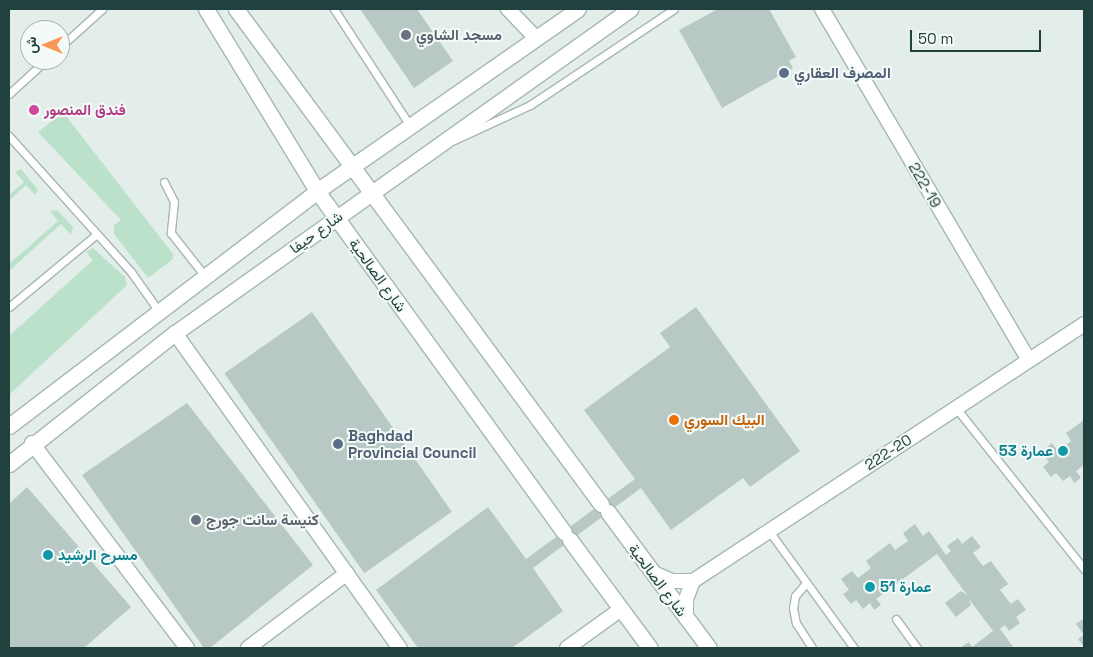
<!DOCTYPE html>
<meta charset="utf-8">
<style>
body{margin:0}
#map{position:relative;width:1093px;height:657px;overflow:hidden;background:#e3eeeb;font-family:"Space Grotesk",Vazirmatn,sans-serif}
div>[style]{position:absolute}
.green>*{inset:0;background:#bbe1cb}
.building>*{inset:0;background:#b8c9c5;transform-origin:0 0}
.roads{filter:drop-shadow(1px 0 #a5b7b4) drop-shadow(-1px 0 #a5b7b4) drop-shadow(0 1px #a5b7b4) drop-shadow(0 -1px #a5b7b4)}
.service>*{height:7px;margin:-3.5px;padding:0 3.5px;transform-origin:3.5px;border-radius:3.5px;background:#fff}
.minor>*{height:14px;margin:-7px;padding:0 7px;transform-origin:7px;border-radius:7px;background:#fff}
.secondary>*{height:15px;margin:-7.5px;padding:0 7.5px;transform-origin:7.5px;border-radius:7.5px;background:#fff}
.dots>*{width:14px;height:14px;translate:-50% -50%;box-sizing:border-box;border:2px solid #f4faf8;border-radius:50%}
span{translate:-50% -50%;white-space:nowrap;text-align:center;line-height:1.15;-webkit-text-stroke:4px #f4faf8;paint-order:stroke}
.worship-label{font-size:15px;color:#5b616d;font-weight:700}
.left{translate:0 -50%;text-align:left}
.service-label{font-size:15px;color:#4e5e75;font-weight:700}
.hotel-label{font-size:15px;color:#b23c85;font-weight:700}
.street-label{font-size:15px;color:#21413e}
.food-label{font-size:15px;color:#c56008;font-weight:700}
.culture-label{font-size:15px;color:#0d838f;font-weight:700}
.right{translate:-100% -50%;text-align:right}
.frame{position:absolute;inset:0;border:10px solid #21413e;pointer-events:none}
.north{position:absolute;left:20px;top:20px;width:50px;height:50px;box-sizing:border-box;background:#f4faf8;border:1px solid #a0b0ae;border-radius:50%;rotate:270deg;font-size:14px;font-weight:700;line-height:20px;text-align:center;color:#21413e}
.north::after{content:'';display:block;margin:auto;width:18px;height:22px;background:#fb9754;clip-path:polygon(50% 0,100% 100%,50% 72%,0 100%)}
.scale{position:absolute;left:910px;top:30px;width:131px;height:22px;box-sizing:border-box;border:2px solid #21413e;border-top:0;padding-left:6px;font-size:15px;line-height:18px;white-space:nowrap;color:#21413e;-webkit-text-stroke:4px #f4faf8;paint-order:stroke}
</style>
<div id="map">
<div class="green">
<i style="clip-path:polygon(63px 112px,173px 254px,173px 259px,148px 278px,114px 234px,114px 225px,121px 220px,38px 132px)"></i>
<i style="clip-path:polygon(21px 169px,38px 190px,35px 195px,26px 185px,9px 201px,9px 195px,24px 182px,15px 172px)"></i>
<i style="clip-path:polygon(57px 210px,73px 227px,71px 235px,61px 224px,9px 271px,9px 264px,58px 221px,50px 211px)"></i>
<i style="clip-path:polygon(93px 248px,125px 277px,127px 285px,9px 395px,9px 336px,93px 260px,86px 252px)"></i>
</div>
<div class="building">
<i style="clip-path:polygon(360px 9px,417px 9px,453px 61px,414px 88px)"></i>
<i style="clip-path:polygon(718px 9px,769px 9px,796px 57px,789px 61px,793px 68px,722px 108px,679px 30px)"></i>
<i style="clip-path:polygon(696px 307px,800px 451px,750px 487px,743px 478px,671px 530px,641px 488px,533px 568px,563px 611px,512px 648px,418px 648px,376px 590px,488px 507px,526px 559px,635px 479px,584px 410px,670px 347px,660px 333px)"></i>
<i style="left:312px;top:312px;width:244px;height:107px;rotate:55deg"></i>
<i style="clip-path:polygon(187px 403px,313px 565px,210px 648px,204px 648px,82px 475px)"></i>
<i style="clip-path:polygon(1084px 420px,1084px 465px,1076px 471px,1081px 478px,1074px 483px,1070px 476px,1063px 481px,1056px 473px,1051px 477px,1043px 467px,1049px 462px,1041px 452px,1052px 443px,1058px 451px,1071px 441px,1066px 433px)"></i>
<i style="clip-path:polygon(27px 487px,131px 607px,84px 648px,9px 648px,9px 504px)"></i>
<i style="clip-path:polygon(915px 524px,923px 536px,929px 531px,946px 555px,951px 551px,947px 546px,958px 538px,962px 544px,972px 536px,981px 547px,973px 553px,983px 566px,991px 561px,1008px 584px,1000px 590px,1011px 604px,1018px 599px,1026px 610px,1016px 617px,1020px 623px,1009px 631px,1005px 625px,1000px 629px,1014px 648px,960px 648px,969px 642px,972px 647px,993px 631px,969px 599px,971px 605px,956px 617px,945px 603px,961px 591px,967px 595px,937px 554px,876px 599px,881px 605px,874px 610px,870px 603px,863px 609px,856px 600px,851px 604px,843px 594px,849px 590px,841px 579px,852px 571px,858px 578px,871px 568px,866px 561px,890px 543px,895px 550px,908px 541px,903px 533px)"></i>
<i style="clip-path:polygon(1084px 618px,1084px 647px,1078px 639px,1084px 635px,1076px 624px)"></i>
</div>
<div class="roads">
<div class="service">
<i style="left:334px;top:9px;width:141px;rotate:56.9deg"></i>
<i style="left:60px;top:47px;width:57px;rotate:-42.1deg"></i>
<i style="left:9px;top:94px;width:50px;rotate:-42.6deg"></i>
<i style="left:9px;top:136px;width:183px;rotate:48.1deg"></i>
<i style="left:131px;top:272px;width:47px;rotate:54.6deg"></i>
<i style="left:454px;top:140px;width:84px;rotate:-24.7deg"></i>
<i style="left:530px;top:105px;width:173px;rotate:-33.7deg"></i>
<i style="left:164px;top:182px;width:22px;rotate:63deg"></i>
<i style="left:174px;top:202px;width:31px;rotate:96deg"></i>
<i style="left:171px;top:233px;width:53px;rotate:51.8deg"></i>
<i style="left:9px;top:307px;width:114px;rotate:-39.7deg"></i>
<i style="left:956px;top:408px;width:206px;rotate:51.5deg"></i>
<i style="left:769px;top:531px;width:145px;rotate:54deg"></i>
<i style="left:806px;top:583px;width:17px;rotate:130deg"></i>
<i style="left:795px;top:596px;width:12px;rotate:99deg"></i>
<i style="left:793px;top:608px;width:15px;rotate:79deg"></i>
<i style="left:796px;top:623px;width:30px;rotate:57deg"></i>
<i style="left:896px;top:619px;width:36px;rotate:54deg"></i>
</div>
<div class="minor">
<i style="left:508px;top:9px;width:40px;rotate:46deg"></i>
<i style="left:822px;top:9px;width:407px;rotate:59.5deg"></i>
<i style="left:175px;top:333px;width:387px;rotate:54.5deg"></i>
<i style="left:32px;top:443px;width:257px;rotate:52.9deg"></i>
<i style="left:653px;top:573px;width:21px;rotate:23deg"></i>
<i style="left:672px;top:581px;width:21px"></i>
<i style="left:693px;top:581px;width:468px;rotate:-33.3deg"></i>
<i style="left:686px;top:618px;width:19px;rotate:-90deg"></i>
<i style="left:686px;top:599px;width:19px;rotate:-69deg"></i>
<i style="left:248px;top:648px;width:124px;rotate:-37.1deg"></i>
<i style="left:567px;top:648px;width:67px;rotate:-35.8deg"></i>
</div>
<div class="secondary">
<i style="left:206px;top:9px;width:213px;rotate:58.6deg"></i>
<i style="left:317px;top:191px;width:421px;rotate:54.1deg"></i>
<i style="left:236px;top:9px;width:615px;rotate:53.6deg"></i>
<i style="left:9px;top:426px;width:387px;rotate:-37.3deg"></i>
<i style="left:317px;top:191px;width:318px;rotate:-34.9deg"></i>
<i style="left:9px;top:464px;width:211px;rotate:-38.3deg"></i>
<i style="left:175px;top:333px;width:559px;rotate:-35.45deg"></i>
<i style="left:608px;top:512px;width:169px;rotate:53.4deg"></i>
<i style="left:570px;top:540px;width:134px;rotate:53.5deg"></i>
</div>
</div>
<div class="dots">
<i style="left:406px;top:35px;background:#6b7280"></i>
<i style="left:784px;top:73px;background:#5c6f8a"></i>
<i style="left:34px;top:110px;background:#d1479c"></i>
<i style="left:674px;top:420px;background:#e8710a"></i>
<i style="left:338px;top:444px;background:#5c6f8a"></i>
<i style="left:1063px;top:451px;background:#0f9aa8"></i>
<i style="left:196px;top:520px;background:#6b7280"></i>
<i style="left:48px;top:555px;background:#0f9aa8"></i>
<i style="left:870px;top:587px;background:#0f9aa8"></i>
</div>
<div class="worship-label">
<span class="left" style="left:416px;top:35px">مسجد الشاوي</span>
<span class="left" style="left:206px;top:520px">كنيسة سانت جورج</span>
</div>
<div class="service-label">
<span class="left" style="left:794px;top:73px">المصرف العقاري</span>
<span class="left" style="left:348px;top:444px">Baghdad<br>Provincial Council</span>
</div>
<div class="hotel-label">
<span class="left" style="left:44px;top:110px">فندق المنصور</span>
</div>
<div class="street-label">
<span style="left:925px;top:185px;rotate:60deg">222-19</span>
<span style="left:316px;top:232px;rotate:-36deg">شارع حيفا</span>
<span style="left:378px;top:275px;rotate:54deg">شارع الصالحية</span>
<span style="left:888px;top:452px;rotate:-33deg">222-20</span>
<span style="left:658px;top:580px;rotate:53deg">شارع الصالحية</span>
</div>
<div class="food-label">
<span class="left" style="left:684px;top:420px">البيك السوري</span>
</div>
<div class="culture-label">
<span class="right" style="left:1053px;top:451px">عمارة 53</span>
<span class="left" style="left:58px;top:555px">مسرح الرشيد</span>
<span class="left" style="left:880px;top:587px">عمارة 51</span>
</div>
<div class="frame"></div>
<div class="north">ش</div>
<div class="scale">50 m</div>
</div>
